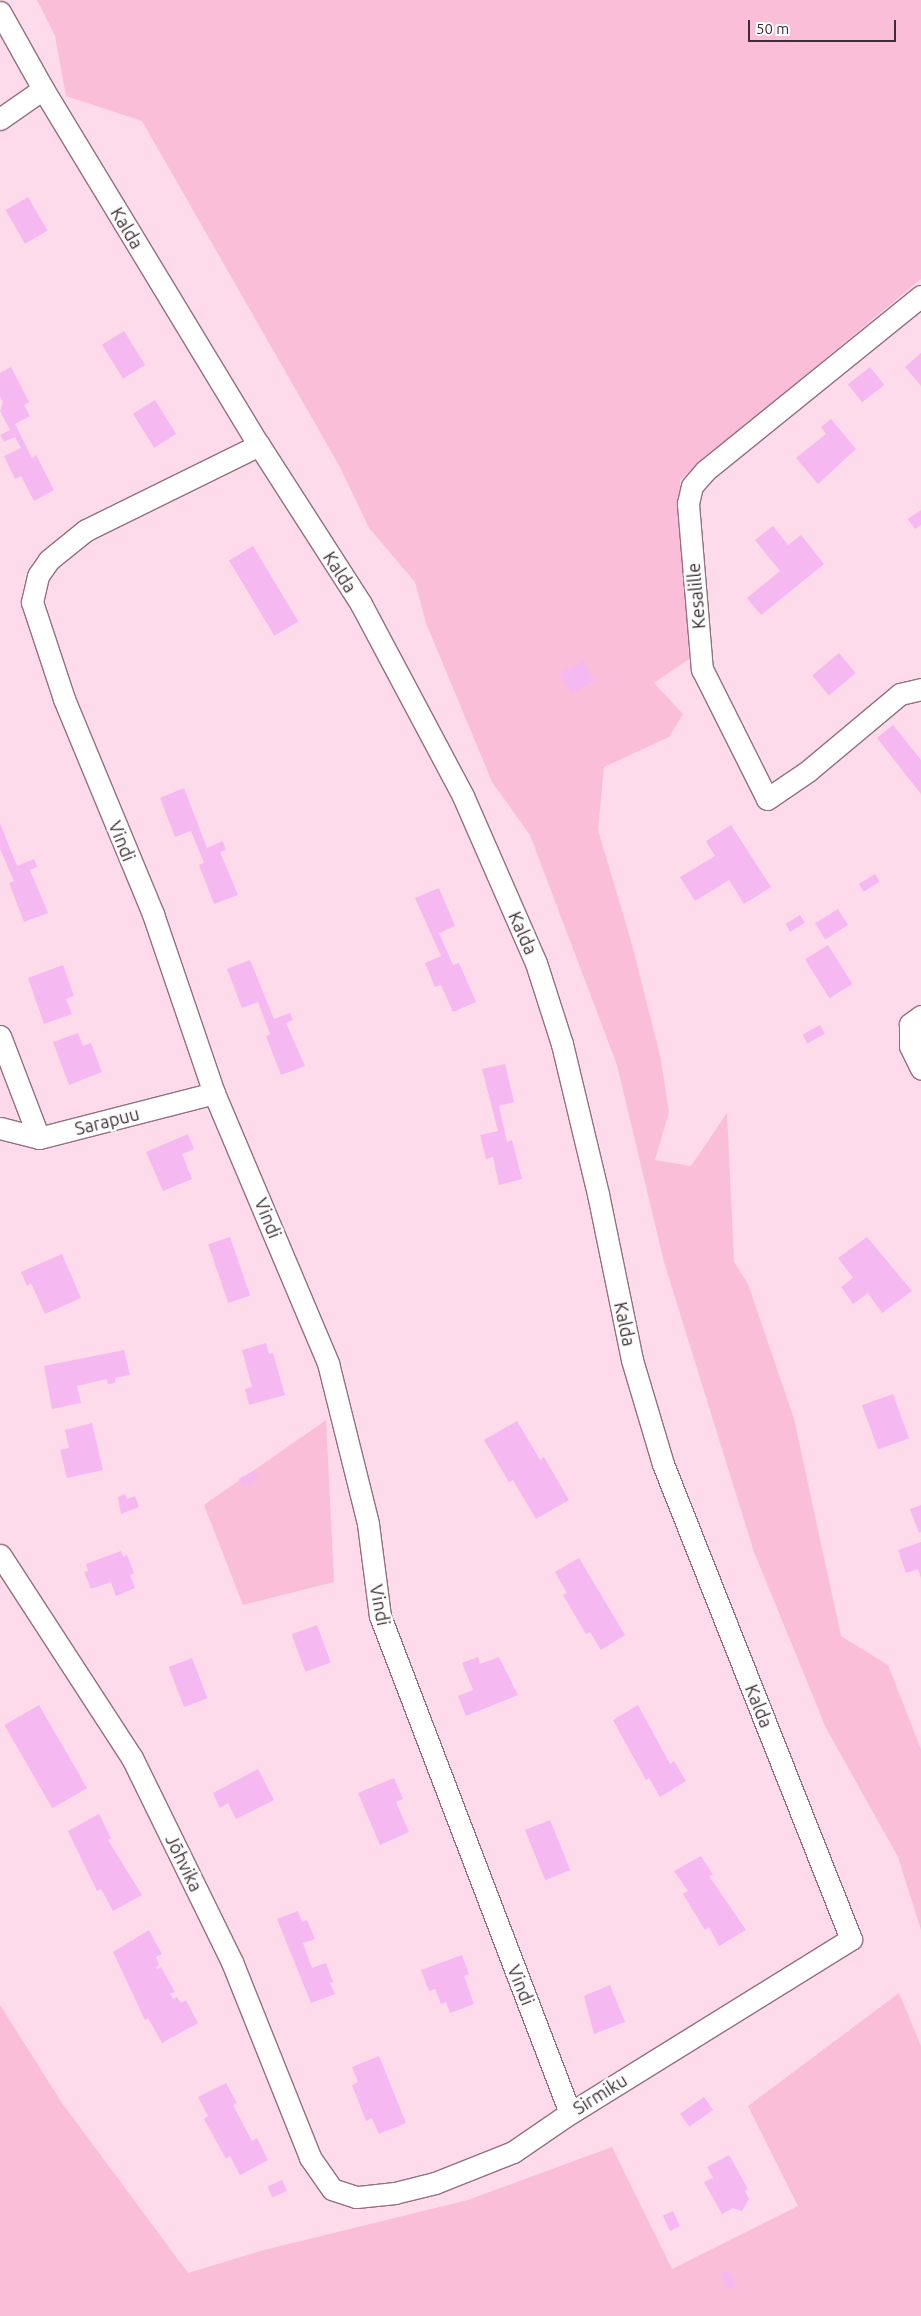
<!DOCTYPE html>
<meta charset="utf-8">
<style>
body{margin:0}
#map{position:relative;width:921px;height:2316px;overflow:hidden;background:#fedbea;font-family:Ubuntu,sans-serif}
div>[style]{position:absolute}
.green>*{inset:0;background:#fabed9}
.building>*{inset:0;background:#f6b8f0;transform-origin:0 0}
.roads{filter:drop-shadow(1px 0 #956f80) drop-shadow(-1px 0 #956f80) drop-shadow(0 1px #956f80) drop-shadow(0 -1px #956f80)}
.minor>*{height:21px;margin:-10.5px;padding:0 10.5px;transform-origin:10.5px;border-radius:10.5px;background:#fff}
span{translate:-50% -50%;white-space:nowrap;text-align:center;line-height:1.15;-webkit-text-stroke:4.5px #fff;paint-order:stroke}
.street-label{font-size:18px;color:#3e2d35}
.scale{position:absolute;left:748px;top:20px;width:148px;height:22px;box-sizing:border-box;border:2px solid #3e2d35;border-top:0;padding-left:6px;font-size:15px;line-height:18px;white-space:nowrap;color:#3e2d35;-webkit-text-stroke:4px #fff;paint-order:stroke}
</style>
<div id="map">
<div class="green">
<i style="clip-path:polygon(37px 0,921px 0,921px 279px,680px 480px,689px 659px,654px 683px,683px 714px,669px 737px,604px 767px,598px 830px,631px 941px,660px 1055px,669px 1112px,655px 1160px,691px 1166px,727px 1113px,734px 1262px,748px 1284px,794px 1419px,841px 1636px,888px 1665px,921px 1749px,921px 1930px,898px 1857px,826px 1728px,754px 1552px,664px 1262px,617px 1065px,530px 835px,492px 782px,426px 623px,415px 582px,369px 528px,340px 467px,142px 121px,66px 96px,55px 36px)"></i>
<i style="clip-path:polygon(326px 1420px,334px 1582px,243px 1605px,204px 1505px)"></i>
<i style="clip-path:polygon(899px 1993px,921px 2046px,921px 2316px,0 2316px,0 2005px,62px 2103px,188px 2273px,264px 2250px,468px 2200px,612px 2147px,672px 2269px,798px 2206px,748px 2106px)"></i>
</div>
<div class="building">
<i style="left:28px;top:197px;width:39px;height:26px;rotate:60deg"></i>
<i style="left:124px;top:331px;width:40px;height:26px;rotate:58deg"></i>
<i style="clip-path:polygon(921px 353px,921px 386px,905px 367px)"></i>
<i style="clip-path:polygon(11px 367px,29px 402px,24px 405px,30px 416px,15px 424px,32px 458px,36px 455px,54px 490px,34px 501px,21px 476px,15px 479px,4px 456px,21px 448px,15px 437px,4px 442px,0 435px,10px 430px,0 411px,3px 402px,0 396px,0 373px)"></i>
<i style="left:870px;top:367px;width:23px;height:28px;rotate:52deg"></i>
<i style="left:155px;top:400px;width:40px;height:26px;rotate:58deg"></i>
<i style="clip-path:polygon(831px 419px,856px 449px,818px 484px,796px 458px,826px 434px,821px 427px)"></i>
<i style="clip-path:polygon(921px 510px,921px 525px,915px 529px,908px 519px)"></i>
<i style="clip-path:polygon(773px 526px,788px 545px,801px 535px,824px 564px,761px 615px,747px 598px,780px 571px,755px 540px)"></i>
<i style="left:253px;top:546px;width:88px;height:28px;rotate:59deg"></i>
<i style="left:839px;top:653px;width:26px;height:35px;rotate:50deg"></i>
<i style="left:583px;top:661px;width:23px;height:26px;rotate:61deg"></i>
<i style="clip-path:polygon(893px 725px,921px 760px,921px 794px,877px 738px)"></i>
<i style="clip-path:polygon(184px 788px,207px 848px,223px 841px,226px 850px,220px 852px,238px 895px,214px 904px,199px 865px,204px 863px,191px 831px,175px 837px,160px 798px)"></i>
<i style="clip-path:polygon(0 823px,17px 866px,34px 859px,37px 867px,30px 870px,48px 913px,24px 922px,9px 883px,14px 881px,0 849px)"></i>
<i style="clip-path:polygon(731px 825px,771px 887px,744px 904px,729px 880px,695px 901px,680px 877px,715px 856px,706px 841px)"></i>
<i style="left:875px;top:874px;width:9px;height:19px;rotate:58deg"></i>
<i style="clip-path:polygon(439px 888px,455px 926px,439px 933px,453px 965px,459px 963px,476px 1002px,453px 1012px,441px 985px,435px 987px,425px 963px,441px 956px,415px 898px)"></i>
<i style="left:838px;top:909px;width:19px;height:27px;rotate:58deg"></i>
<i style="left:800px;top:915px;width:9px;height:17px;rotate:58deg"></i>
<i style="left:828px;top:945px;width:46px;height:27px;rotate:58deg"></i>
<i style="clip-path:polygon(250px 960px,274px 1019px,290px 1013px,293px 1020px,286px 1023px,305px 1066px,281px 1075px,266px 1036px,270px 1034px,258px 1002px,242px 1008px,227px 969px)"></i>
<i style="clip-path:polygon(63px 965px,74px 996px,66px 999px,72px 1014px,44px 1024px,28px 978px)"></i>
<i style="left:820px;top:1025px;width:10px;height:20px;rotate:61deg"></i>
<i style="clip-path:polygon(78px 1033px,83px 1046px,91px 1043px,102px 1072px,69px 1085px,53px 1042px)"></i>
<i style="clip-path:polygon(505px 1064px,514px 1102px,499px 1106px,507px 1142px,512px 1140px,522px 1179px,499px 1185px,493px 1157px,486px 1159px,480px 1135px,498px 1131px,482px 1069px)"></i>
<i style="clip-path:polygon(188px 1134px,194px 1149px,182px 1154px,192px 1179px,163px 1191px,146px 1152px)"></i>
<i style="left:230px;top:1237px;width:62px;height:23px;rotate:71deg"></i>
<i style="clip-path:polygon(867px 1237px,912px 1291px,882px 1313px,868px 1293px,853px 1304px,841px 1287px,853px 1278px,838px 1258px)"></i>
<i style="clip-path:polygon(62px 1254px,81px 1298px,45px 1314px,31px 1283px,27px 1286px,21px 1272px)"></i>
<i style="clip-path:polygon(266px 1343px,269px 1354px,273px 1353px,285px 1395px,249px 1405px,245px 1389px,252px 1387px,242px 1350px)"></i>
<i style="clip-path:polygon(124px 1350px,130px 1375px,115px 1378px,115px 1383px,108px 1384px,107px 1379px,77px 1386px,81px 1403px,52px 1409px,44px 1366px)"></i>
<i style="left:893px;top:1394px;width:47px;height:33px;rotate:70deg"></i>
<i style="clip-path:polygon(517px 1421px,540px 1460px,544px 1457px,569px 1500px,536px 1519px,513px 1480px,509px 1482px,484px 1440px)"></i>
<i style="clip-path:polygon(92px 1423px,103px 1470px,67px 1478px,60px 1450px,69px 1448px,65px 1430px)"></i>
<i style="left:254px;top:1471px;width:9px;height:17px;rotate:63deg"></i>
<i style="clip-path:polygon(125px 1494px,127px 1499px,135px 1496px,139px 1507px,121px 1514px,118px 1497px)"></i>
<i style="clip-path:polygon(921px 1505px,921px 1532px,919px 1533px,910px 1509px)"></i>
<i style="clip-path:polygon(921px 1542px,921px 1578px,918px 1569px,906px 1573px,898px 1550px)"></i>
<i style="clip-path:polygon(121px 1551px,123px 1557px,127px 1555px,134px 1573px,130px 1575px,135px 1588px,116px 1596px,111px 1582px,91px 1589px,84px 1572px,88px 1571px,86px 1564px)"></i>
<i style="clip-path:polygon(579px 1558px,625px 1635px,601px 1650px,590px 1632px,586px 1634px,563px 1595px,567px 1593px,555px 1572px)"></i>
<i style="left:317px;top:1625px;width:40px;height:27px;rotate:70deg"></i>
<i style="clip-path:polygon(478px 1657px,480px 1664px,499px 1657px,518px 1695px,466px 1716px,458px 1696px,473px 1690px,462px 1663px)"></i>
<i style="left:192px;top:1658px;width:43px;height:25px;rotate:69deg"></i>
<i style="left:39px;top:1705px;width:96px;height:40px;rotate:60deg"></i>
<i style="clip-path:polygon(638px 1705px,670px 1764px,674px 1761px,686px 1781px,660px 1797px,649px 1778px,646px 1780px,613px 1720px)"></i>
<i style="clip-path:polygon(258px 1769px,274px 1800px,236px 1819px,228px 1803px,220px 1808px,213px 1793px)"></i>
<i style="clip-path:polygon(394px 1778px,403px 1799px,396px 1802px,409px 1832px,380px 1845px,358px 1793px)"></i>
<i style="clip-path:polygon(99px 1814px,111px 1838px,108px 1840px,142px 1895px,113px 1911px,101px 1889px,97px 1891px,68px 1831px)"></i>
<i style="left:550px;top:1820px;width:54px;height:27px;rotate:68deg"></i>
<i style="clip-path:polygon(701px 1856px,713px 1875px,709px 1876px,746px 1930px,719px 1946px,709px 1927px,705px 1930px,683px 1894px,688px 1891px,674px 1871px)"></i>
<i style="clip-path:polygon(298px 1911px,302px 1922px,307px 1920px,315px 1939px,303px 1943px,312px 1968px,326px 1963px,333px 1982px,330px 1983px,335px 1994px,311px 2003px,277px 1919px)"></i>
<i style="clip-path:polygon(149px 1930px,162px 1954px,156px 1957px,159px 1965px,156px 1967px,157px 1969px,161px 1967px,175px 1992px,170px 1994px,173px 1999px,177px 1997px,181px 2003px,186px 2000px,198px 2023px,162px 2043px,148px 2018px,145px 2020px,113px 1952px)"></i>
<i style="clip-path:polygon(462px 1955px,469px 1974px,464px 1976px,474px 2004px,450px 2013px,446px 2002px,441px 2004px,435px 1989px,429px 1991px,421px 1970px)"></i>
<i style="clip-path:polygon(610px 1985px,625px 2022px,594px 2034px,584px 1996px)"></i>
<i style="clip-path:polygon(379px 2056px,406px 2123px,379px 2134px,372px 2118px,366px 2121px,352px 2085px,358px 2082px,352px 2067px)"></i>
<i style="clip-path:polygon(226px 2083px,237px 2103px,233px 2105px,252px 2141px,257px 2138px,268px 2160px,240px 2175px,230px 2156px,226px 2159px,204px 2119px,208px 2116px,198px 2097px)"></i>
<i style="left:704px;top:2097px;width:16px;height:29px;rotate:55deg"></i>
<i style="clip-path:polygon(729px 2155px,748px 2189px,745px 2191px,749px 2199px,742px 2211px,733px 2208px,722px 2214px,704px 2182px,713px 2178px,707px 2167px)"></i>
<i style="left:282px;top:2180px;width:12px;height:16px;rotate:66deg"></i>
<i style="left:673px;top:2211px;width:17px;height:11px;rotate:66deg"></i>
<i style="left:728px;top:2270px;width:18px;height:9px;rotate:63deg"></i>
</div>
<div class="roads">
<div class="minor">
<i style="left:0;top:12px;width:88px;rotate:60.8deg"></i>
<i style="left:43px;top:89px;width:416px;rotate:58.8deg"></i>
<i style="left:259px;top:445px;width:189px;rotate:57.3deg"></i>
<i style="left:361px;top:604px;width:217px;rotate:62deg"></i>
<i style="left:463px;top:796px;width:182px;rotate:66.4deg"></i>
<i style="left:536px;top:963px;width:85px;rotate:72.2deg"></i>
<i style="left:562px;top:1044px;width:154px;rotate:76.5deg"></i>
<i style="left:598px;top:1194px;width:169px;rotate:78.4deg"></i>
<i style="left:632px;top:1360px;width:109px;rotate:73.4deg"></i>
<i style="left:663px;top:1464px;width:511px;rotate:68.41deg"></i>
<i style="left:851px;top:1939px;width:331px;rotate:148.2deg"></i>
<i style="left:570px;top:2113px;width:69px;rotate:145.6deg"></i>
<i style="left:513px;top:2152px;width:84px;rotate:158.3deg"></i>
<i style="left:435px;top:2183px;width:41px;rotate:166deg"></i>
<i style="left:395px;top:2193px;width:39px;rotate:174deg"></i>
<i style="left:356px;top:2197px;width:25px;rotate:-162deg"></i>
<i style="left:332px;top:2189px;width:39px;rotate:-125deg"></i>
<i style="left:310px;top:2157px;width:210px;rotate:-111.8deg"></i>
<i style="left:232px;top:1962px;width:227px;rotate:-116.1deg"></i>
<i style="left:132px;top:1758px;width:242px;rotate:-123deg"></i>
<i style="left:0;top:119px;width:52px;rotate:-34.9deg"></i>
<i style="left:921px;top:296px;width:278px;rotate:141deg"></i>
<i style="left:705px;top:471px;width:20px;rotate:131deg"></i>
<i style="left:692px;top:486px;width:18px;rotate:103deg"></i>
<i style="left:688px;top:504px;width:166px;rotate:85.2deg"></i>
<i style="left:702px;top:669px;width:145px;rotate:63.4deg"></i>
<i style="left:767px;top:799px;width:50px;rotate:-34.3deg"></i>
<i style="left:808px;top:771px;width:120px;rotate:-39.9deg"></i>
<i style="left:900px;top:694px;width:22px;rotate:-13deg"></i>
<i style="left:259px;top:445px;width:193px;rotate:153.8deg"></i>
<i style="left:86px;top:530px;width:48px;rotate:141deg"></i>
<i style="left:49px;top:560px;width:19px;rotate:125deg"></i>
<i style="left:38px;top:576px;width:27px;rotate:103deg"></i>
<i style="left:32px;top:602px;width:102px;rotate:71.7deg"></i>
<i style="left:64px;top:699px;width:233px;rotate:67.5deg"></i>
<i style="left:153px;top:914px;width:189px;rotate:71.2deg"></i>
<i style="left:214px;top:1093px;width:293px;rotate:67.1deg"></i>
<i style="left:328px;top:1363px;width:166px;rotate:76deg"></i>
<i style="left:368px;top:1524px;width:93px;rotate:82.6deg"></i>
<i style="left:380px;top:1616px;width:532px;rotate:69.08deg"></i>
<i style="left:921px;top:1016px;width:14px;rotate:144deg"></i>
<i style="left:910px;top:1024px;width:22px;rotate:90deg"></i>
<i style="left:910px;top:1046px;width:25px;rotate:64deg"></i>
<i style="left:0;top:1036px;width:109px;rotate:69.1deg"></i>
<i style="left:0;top:1128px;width:40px;rotate:14.4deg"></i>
<i style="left:39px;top:1138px;width:181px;rotate:-14.4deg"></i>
</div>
</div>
<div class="street-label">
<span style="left:127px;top:228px;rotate:59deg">Kalda</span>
<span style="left:340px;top:572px;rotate:57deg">Kalda</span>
<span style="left:696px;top:596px;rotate:-95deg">Kesalille</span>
<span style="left:122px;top:841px;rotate:68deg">Vindi</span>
<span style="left:523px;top:933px;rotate:66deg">Kalda</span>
<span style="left:107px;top:1121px;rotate:-14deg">Sarapuu</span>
<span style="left:268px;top:1218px;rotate:68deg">Vindi</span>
<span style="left:625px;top:1324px;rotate:78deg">Kalda</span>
<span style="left:380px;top:1605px;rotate:79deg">Vindi</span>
<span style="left:759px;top:1706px;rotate:68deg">Kalda</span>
<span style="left:184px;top:1863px;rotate:64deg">Jõhvika</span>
<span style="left:521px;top:1985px;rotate:68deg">Vindi</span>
<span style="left:600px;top:2094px;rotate:-32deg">Sirmiku</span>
</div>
<div class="scale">50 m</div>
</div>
